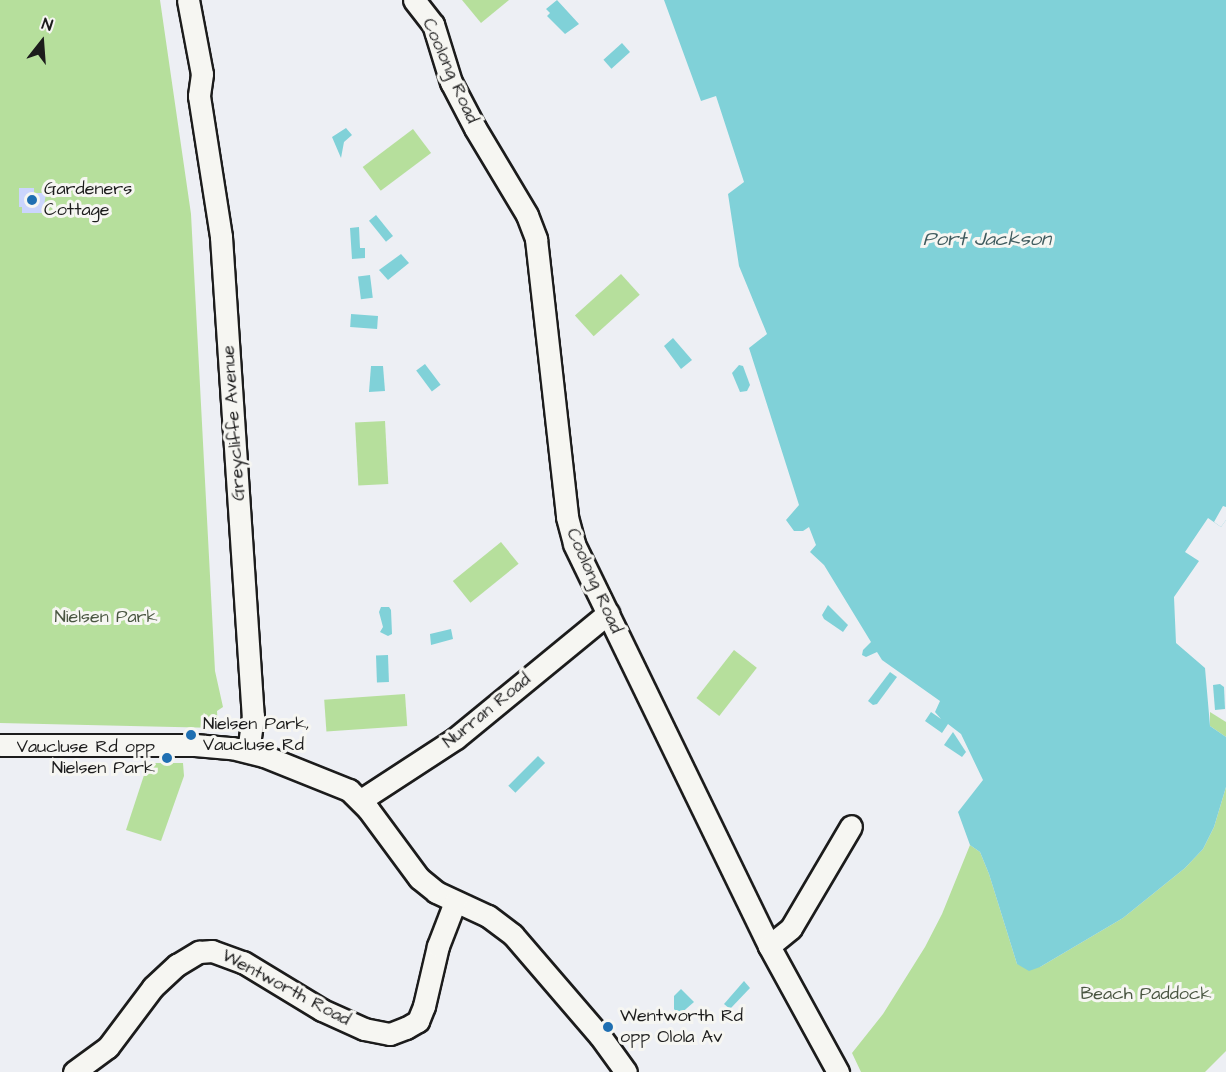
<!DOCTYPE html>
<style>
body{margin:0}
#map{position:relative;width:1226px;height:1072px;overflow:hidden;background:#edeff4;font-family:"Architects Daughter",sans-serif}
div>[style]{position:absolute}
.green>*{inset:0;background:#b6df9c;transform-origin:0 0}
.water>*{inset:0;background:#80d1d8;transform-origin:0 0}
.pier>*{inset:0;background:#edeff4}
.building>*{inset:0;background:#cbd5fd}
.roads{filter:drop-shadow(2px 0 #1c1c1c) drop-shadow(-2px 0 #1c1c1c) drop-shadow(0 2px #1c1c1c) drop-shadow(0 -2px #1c1c1c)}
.minor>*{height:21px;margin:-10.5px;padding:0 10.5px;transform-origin:10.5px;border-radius:10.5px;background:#f6f6f2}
.dots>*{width:16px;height:16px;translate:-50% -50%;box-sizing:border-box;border:3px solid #f6f6f2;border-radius:50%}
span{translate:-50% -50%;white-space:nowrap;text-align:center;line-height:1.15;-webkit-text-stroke:6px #f6f6f2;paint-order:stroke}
.street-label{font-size:18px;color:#1c1c1c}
.poi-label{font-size:18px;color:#1c1c1c}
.left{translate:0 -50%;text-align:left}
.right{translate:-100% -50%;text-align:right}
.park-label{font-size:18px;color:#4a5642}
.water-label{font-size:20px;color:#3f5b5e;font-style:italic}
.north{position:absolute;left:12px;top:12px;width:60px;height:60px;-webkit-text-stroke:4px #f6f6f2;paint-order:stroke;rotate:17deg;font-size:16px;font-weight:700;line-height:24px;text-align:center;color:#1c1c1c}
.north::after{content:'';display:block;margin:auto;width:21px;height:27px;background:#1c1c1c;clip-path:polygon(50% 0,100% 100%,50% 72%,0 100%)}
</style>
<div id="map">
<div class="green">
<i style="clip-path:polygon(0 0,160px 0,191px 214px,215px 671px,223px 707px,217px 711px,218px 728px,0 723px)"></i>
<i style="clip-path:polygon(462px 0,509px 0,481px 23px)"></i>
<i style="left:413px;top:129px;width:30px;height:63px;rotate:53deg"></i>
<i style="left:621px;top:274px;width:28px;height:62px;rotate:48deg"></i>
<i style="left:385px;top:421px;width:63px;height:30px;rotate:87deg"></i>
<i style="left:501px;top:542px;width:28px;height:62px;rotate:51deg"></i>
<i style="left:734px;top:650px;width:29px;height:61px;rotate:38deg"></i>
<i style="left:405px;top:694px;width:32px;height:81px;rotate:86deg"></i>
<i style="clip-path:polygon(1210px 712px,1226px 722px,1226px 737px,1210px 726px)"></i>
<i style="clip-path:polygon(148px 763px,183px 763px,184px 776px,161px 841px,126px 830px)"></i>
<i style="clip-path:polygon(1226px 787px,1226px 1051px,1205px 1072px,861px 1072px,852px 1053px,883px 1014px,925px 947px,942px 914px,970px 845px,980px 852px,989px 874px,1017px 964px,1040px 967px,1123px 918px,1185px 868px,1203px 849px,1214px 827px)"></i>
</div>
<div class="water">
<i style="clip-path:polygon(557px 0,579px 24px,565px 34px,547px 16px,550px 13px,546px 9px)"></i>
<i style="clip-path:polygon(664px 0,1226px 0,1226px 520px,1221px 527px,1208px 518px,1185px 552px,1199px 561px,1174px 597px,1176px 643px,1205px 668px,1210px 726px,1226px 737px,1226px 787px,1214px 827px,1203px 849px,1185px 868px,1123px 918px,1040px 967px,1029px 971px,1017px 964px,989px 874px,980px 852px,970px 845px,958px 812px,983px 780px,961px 734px,948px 724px,942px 733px,925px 721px,931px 712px,941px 719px,935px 712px,940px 701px,882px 660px,877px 652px,866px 657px,862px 655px,863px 650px,871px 642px,824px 565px,810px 552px,816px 545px,809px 527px,803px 531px,794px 531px,786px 520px,799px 505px,749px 348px,767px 334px,739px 266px,728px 194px,744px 182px,716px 96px,701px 101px)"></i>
<i style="left:622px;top:43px;width:12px;height:25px;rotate:48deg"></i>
<i style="clip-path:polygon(346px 128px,352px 135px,344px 142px,341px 158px,332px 137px)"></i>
<i style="left:376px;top:215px;width:27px;height:9px;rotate:51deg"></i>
<i style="clip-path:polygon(359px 227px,360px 248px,365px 248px,365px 258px,352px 259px,350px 228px)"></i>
<i style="clip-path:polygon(401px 254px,409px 263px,388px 280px,379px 270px)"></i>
<i style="left:370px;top:275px;width:23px;height:12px;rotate:83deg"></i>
<i style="left:378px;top:316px;width:13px;height:27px;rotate:94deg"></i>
<i style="clip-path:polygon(673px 338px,692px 360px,681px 369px,664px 346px)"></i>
<i style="left:425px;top:364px;width:26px;height:11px;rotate:53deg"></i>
<i style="clip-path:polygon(739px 365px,743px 366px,750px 385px,747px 391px,740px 392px,732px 373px)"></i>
<i style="clip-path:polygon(371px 366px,383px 366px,385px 391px,369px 392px)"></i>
<i style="clip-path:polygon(828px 605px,848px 625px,843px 632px,824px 619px,822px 615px)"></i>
<i style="clip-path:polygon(381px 607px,389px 607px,391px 610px,392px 634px,388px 636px,380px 632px,383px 627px,379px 612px)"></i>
<i style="clip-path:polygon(451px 629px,453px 639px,431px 645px,430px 634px)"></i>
<i style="left:388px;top:655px;width:27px;height:12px;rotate:88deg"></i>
<i style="clip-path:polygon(890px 672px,897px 677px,877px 704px,873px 705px,868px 701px)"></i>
<i style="clip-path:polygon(1220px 684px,1224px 687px,1225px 709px,1215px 710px,1213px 685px)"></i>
<i style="clip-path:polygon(953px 732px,966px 752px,962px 757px,944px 745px)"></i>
<i style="left:538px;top:756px;width:10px;height:42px;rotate:45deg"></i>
<i style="clip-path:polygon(744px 981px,750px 988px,730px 1009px,724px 1004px)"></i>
<i style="clip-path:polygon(681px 989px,694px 1002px,679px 1015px,674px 1009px,674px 996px)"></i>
</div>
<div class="pier">
<i style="clip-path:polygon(1223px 506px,1226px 507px,1226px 520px,1221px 527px,1214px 522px)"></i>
</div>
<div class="building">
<i style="clip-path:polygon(19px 188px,34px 188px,34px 193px,46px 193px,43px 213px,22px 213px,22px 207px,19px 207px)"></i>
</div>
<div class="roads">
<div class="minor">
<i style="left:188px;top:0;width:75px;rotate:79.3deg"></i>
<i style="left:202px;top:74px;width:22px;rotate:98deg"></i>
<i style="left:199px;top:96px;width:143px;rotate:81.1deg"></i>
<i style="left:221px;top:237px;width:480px;rotate:86.2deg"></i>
<i style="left:253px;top:716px;width:35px;rotate:98deg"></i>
<i style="left:414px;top:0;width:31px;rotate:52deg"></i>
<i style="left:433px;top:24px;width:61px;rotate:72.8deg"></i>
<i style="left:451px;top:82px;width:52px;rotate:62.4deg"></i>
<i style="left:475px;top:128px;width:101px;rotate:59.1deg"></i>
<i style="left:527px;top:215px;width:26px;rotate:69deg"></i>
<i style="left:536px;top:239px;width:280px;rotate:83.6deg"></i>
<i style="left:567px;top:517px;width:28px;rotate:75deg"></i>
<i style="left:574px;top:544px;width:447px;rotate:64.1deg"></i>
<i style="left:769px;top:946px;width:144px;rotate:61.3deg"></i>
<i style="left:0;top:745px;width:195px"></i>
<i style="left:195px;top:745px;width:37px;rotate:5deg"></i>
<i style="left:232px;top:748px;width:33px;rotate:14deg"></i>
<i style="left:264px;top:756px;width:92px;rotate:21.8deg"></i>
<i style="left:349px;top:790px;width:27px;rotate:45deg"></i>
<i style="left:368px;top:809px;width:86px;rotate:53.5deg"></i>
<i style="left:419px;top:878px;width:22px;rotate:39deg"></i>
<i style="left:436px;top:892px;width:57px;rotate:24.8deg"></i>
<i style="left:488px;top:916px;width:31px;rotate:37deg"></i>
<i style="left:513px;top:935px;width:133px;rotate:49.3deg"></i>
<i style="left:600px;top:1036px;width:44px;rotate:54.2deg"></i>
<i style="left:361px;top:800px;width:113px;rotate:-33.1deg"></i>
<i style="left:456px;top:738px;width:197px;rotate:-39.4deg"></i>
<i style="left:769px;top:946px;width:28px;rotate:-39deg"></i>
<i style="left:791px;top:928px;width:118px;rotate:-59.5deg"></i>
<i style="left:74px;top:1072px;width:42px;rotate:-36.3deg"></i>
<i style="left:108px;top:1047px;width:75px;rotate:-53.1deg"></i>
<i style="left:153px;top:987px;width:33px;rotate:-43deg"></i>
<i style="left:177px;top:965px;width:26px;rotate:-31deg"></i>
<i style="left:199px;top:952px;width:13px;rotate:-4deg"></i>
<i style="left:212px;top:951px;width:33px;rotate:20deg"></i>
<i style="left:243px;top:962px;width:92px;rotate:31.3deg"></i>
<i style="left:322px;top:1010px;width:46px;rotate:24.3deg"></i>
<i style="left:364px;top:1029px;width:26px;rotate:11deg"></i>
<i style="left:390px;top:1034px;width:17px;rotate:-21deg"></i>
<i style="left:406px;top:1028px;width:14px;rotate:-30deg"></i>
<i style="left:418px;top:1021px;width:16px;rotate:-68deg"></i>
<i style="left:424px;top:1006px;width:62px;rotate:-76.9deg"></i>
<i style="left:438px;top:946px;width:47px;rotate:-68.9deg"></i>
</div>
</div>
<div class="dots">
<i style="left:32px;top:200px;background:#1f6fb2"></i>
<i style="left:191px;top:735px;background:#1f6fb2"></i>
<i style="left:167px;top:758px;background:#1f6fb2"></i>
<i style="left:608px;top:1027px;background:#1f6fb2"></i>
</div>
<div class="street-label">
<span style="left:450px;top:71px;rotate:66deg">Coolong Road</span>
<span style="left:234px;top:423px;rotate:-94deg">Greycliffe Avenue</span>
<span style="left:594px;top:581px;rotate:66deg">Coolong Road</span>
<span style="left:487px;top:711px;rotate:-39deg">Nurran Road</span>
<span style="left:286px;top:988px;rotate:28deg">Wentworth Road</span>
</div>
<div class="poi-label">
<span class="left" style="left:44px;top:200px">Gardeners<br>Cottage</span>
<span class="left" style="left:203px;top:735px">Nielsen Park,<br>Vaucluse Rd</span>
<span class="right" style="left:155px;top:758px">Vaucluse Rd opp<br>Nielsen Park</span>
<span class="left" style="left:620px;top:1027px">Wentworth Rd<br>opp Olola Av</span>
</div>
<div class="park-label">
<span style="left:106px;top:617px">Nielsen Park</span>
<span style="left:1146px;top:994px">Beach Paddock</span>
</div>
<div class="water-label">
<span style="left:987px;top:239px">Port Jackson</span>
</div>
<div class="north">N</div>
</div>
